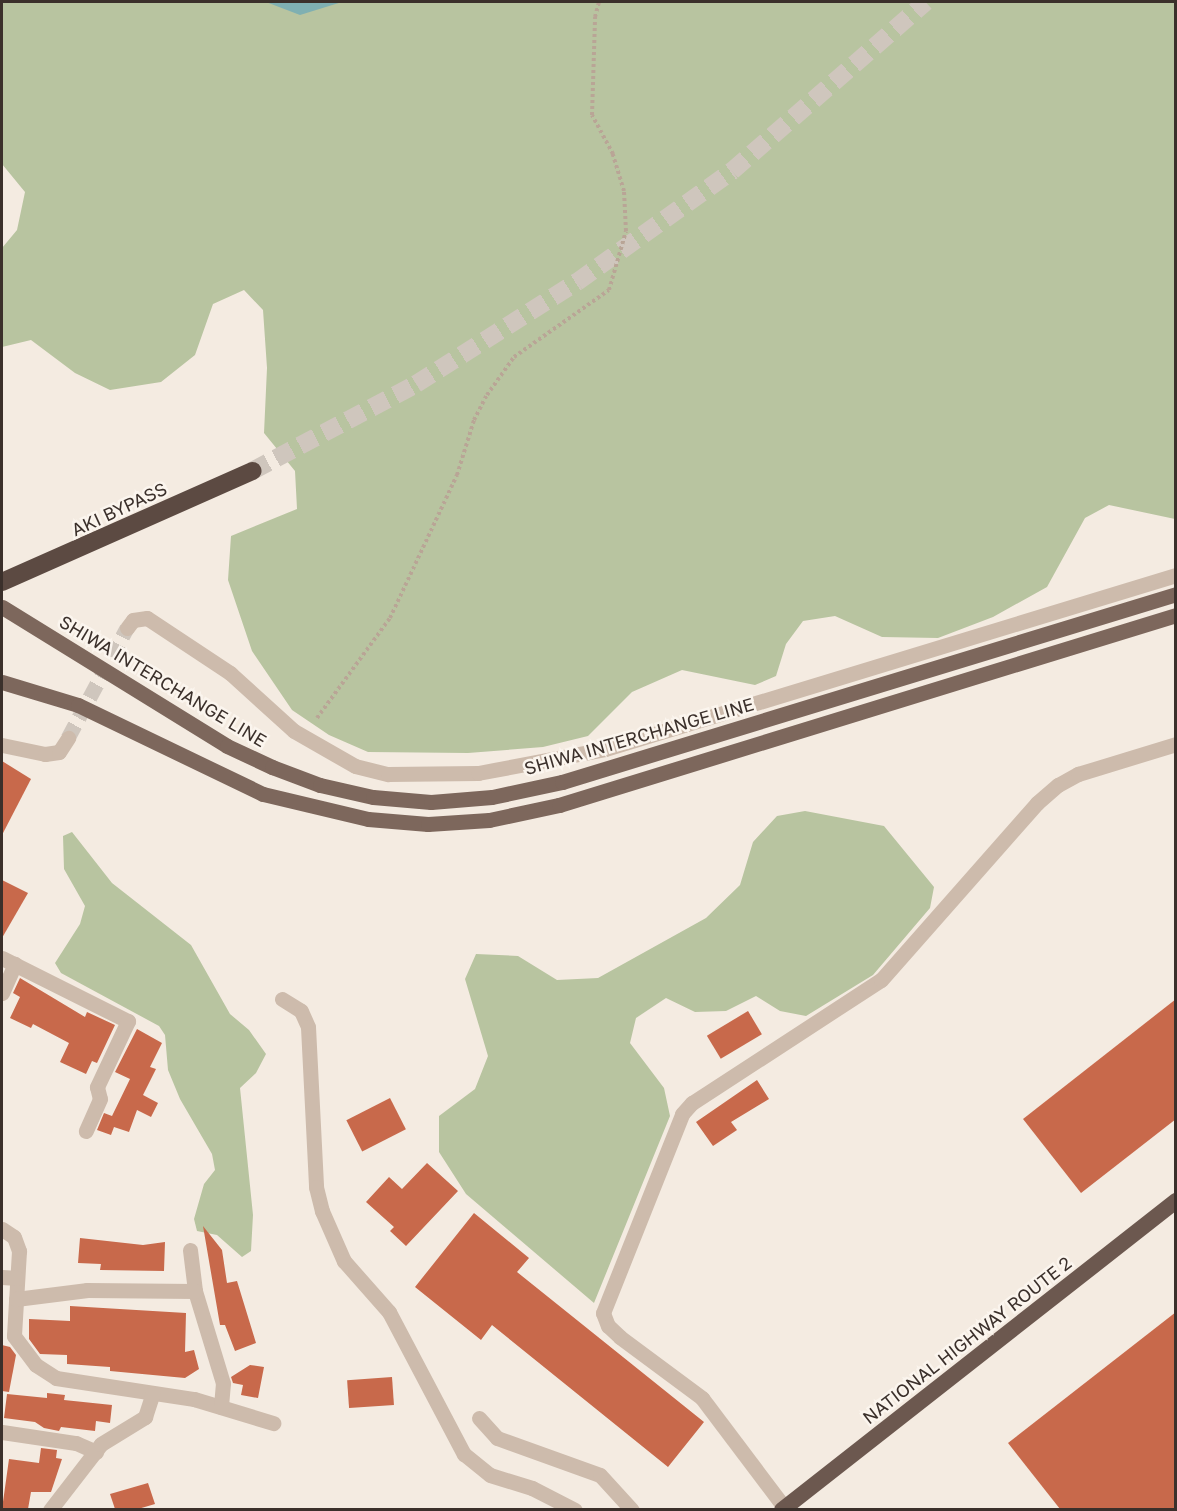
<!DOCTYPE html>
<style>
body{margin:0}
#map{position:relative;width:1177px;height:1511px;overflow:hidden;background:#f4ebe1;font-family:"Golos Text",sans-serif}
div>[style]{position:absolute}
.green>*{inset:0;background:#b8c4a0}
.water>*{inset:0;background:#7fb0b2}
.building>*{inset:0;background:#c8694b;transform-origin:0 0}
.minor-tunnel>*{height:15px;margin-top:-7.5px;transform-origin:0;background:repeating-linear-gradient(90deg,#cfc6bd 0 15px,transparent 0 23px)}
.motorway-tunnel>*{height:18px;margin-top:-9px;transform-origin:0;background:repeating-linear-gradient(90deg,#cfc6bd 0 18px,transparent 0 27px)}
.path>*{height:4px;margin-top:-2px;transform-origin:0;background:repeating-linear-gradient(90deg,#b9a596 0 3px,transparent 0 6px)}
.minor>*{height:15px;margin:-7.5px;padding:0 7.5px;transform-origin:7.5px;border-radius:7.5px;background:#cdbbac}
.primary>*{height:15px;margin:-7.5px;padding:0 7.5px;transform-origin:7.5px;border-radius:7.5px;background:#7d675c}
.trunk>*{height:16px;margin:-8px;padding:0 8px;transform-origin:8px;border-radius:8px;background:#6c584f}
.motorway>*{height:18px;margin:-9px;padding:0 9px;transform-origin:9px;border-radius:9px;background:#5c4a42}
span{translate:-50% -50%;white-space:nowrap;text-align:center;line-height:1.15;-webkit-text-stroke:5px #fbf5ee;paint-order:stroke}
.street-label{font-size:18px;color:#3b302b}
.frame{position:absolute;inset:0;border:3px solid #3b302b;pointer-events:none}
</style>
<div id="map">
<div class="green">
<i style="clip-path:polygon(2px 2px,1175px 2px,1175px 519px,1109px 505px,1085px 518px,1047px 587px,993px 617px,938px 638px,882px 637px,835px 616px,803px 621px,786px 644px,776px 676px,755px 685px,682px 670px,632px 692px,588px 736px,543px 747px,468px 753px,368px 752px,329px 735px,292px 710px,252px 651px,228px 580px,231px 536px,297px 509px,295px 471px,264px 433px,267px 368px,263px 310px,244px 290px,213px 304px,195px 355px,161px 382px,110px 390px,75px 373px,31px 340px,2px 347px,2px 248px,17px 230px,25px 192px,2px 164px)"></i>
<i style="clip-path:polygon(805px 811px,884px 826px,934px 887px,930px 908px,873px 975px,806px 1016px,780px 1011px,756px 996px,726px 1011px,695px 1012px,666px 998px,636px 1018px,630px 1043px,664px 1088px,670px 1116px,594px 1303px,466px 1194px,439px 1152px,439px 1116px,475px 1089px,488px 1056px,465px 979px,476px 954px,518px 956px,557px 980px,598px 978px,706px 918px,740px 885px,753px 842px,777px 816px)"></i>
<i style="clip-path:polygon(72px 832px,112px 883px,191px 945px,230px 1014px,249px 1030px,266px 1054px,256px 1073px,240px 1088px,253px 1215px,251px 1251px,242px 1257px,217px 1235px,197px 1231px,194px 1219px,204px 1184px,215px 1170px,212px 1154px,180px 1099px,168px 1070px,165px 1035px,159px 1026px,61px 973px,55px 963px,80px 924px,85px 906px,64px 869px,63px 836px)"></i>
</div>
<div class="water">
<i style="clip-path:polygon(266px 2px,342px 2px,300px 15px)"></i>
</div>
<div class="building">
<i style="clip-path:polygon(2px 761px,31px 779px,2px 835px)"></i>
<i style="clip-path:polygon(2px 880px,28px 893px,2px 938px)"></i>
<i style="clip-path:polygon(20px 978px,85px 1017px,87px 1012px,115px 1025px,97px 1063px,92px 1061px,86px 1074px,60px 1062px,69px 1043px,33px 1024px,31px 1028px,10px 1018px,20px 997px,13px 993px)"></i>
<i style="clip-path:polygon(1176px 999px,1176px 1119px,1081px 1193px,1023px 1119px)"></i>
<i style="left:748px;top:1011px;width:27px;height:48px;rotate:59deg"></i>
<i style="clip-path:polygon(137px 1029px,162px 1043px,150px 1067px,156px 1069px,143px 1095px,158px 1103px,151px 1117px,137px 1110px,129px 1132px,114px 1127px,111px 1135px,97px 1130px,104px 1113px,112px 1116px,130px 1079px,115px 1072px)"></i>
<i style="clip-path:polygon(757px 1080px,769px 1099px,731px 1122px,737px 1130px,713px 1146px,696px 1122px)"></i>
<i style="left:390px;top:1098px;width:35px;height:49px;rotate:63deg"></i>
<i style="clip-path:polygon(427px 1163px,458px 1191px,406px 1246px,390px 1231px,394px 1227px,366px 1202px,389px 1177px,402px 1189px)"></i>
<i style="clip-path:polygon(474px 1213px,529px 1258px,517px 1272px,704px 1422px,668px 1467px,492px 1325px,481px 1340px,415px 1287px)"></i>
<i style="clip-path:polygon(203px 1226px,222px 1250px,227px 1283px,237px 1281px,256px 1343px,235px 1351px,225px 1325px,220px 1325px)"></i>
<i style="clip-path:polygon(80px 1238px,143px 1245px,165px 1242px,164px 1271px,100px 1270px,101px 1264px,78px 1263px)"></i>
<i style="clip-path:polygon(70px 1306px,186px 1313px,185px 1352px,194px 1350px,199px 1369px,185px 1378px,110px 1371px,110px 1367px,67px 1364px,67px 1355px,40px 1354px,29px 1339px,29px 1319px,70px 1321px)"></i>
<i style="clip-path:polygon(1176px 1312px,1176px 1509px,1060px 1509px,1008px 1443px)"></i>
<i style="clip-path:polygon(2px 1345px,10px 1347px,16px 1355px,9px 1392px,2px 1391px)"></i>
<i style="clip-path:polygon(250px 1365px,264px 1367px,258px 1398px,241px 1395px,243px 1385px,233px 1383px,231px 1377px)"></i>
<i style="left:392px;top:1377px;width:28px;height:45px;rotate:86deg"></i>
<i style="clip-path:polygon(47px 1393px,65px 1395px,64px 1400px,112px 1405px,110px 1423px,96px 1421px,95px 1431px,61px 1427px,59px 1431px,44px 1428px,35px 1422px,4px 1418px,7px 1394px,47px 1398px)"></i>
<i style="clip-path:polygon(41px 1448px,57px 1450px,56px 1458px,62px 1459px,51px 1492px,31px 1492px,28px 1509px,2px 1509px,9px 1459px,39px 1463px)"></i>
<i style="clip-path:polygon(148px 1483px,155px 1504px,138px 1509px,115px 1509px,110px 1494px)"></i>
</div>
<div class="minor-tunnel">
<i style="left:68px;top:738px;width:125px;rotate:-61.8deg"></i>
</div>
<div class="motorway-tunnel">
<i style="left:252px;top:471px;width:186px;rotate:-27.9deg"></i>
<i style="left:416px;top:384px;width:191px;rotate:-32.4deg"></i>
<i style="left:577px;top:282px;width:191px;rotate:-35.6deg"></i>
<i style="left:732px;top:171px;width:257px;rotate:-41.1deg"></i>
</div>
<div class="path">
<i style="left:317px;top:718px;width:124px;rotate:-53.9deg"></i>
<i style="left:390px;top:618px;width:158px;rotate:-64.9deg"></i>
<i style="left:457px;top:475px;width:58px;rotate:-72.8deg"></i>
<i style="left:474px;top:420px;width:28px;rotate:-63deg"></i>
<i style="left:487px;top:395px;width:47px;rotate:-54.6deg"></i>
<i style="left:514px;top:357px;width:116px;rotate:-35.2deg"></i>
<i style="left:609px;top:290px;width:61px;rotate:-73.9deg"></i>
<i style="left:626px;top:231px;width:40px;rotate:-92.9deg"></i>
<i style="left:624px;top:191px;width:39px;rotate:-107deg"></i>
<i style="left:613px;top:154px;width:44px;rotate:-118.3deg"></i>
<i style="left:592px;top:115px;width:98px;rotate:-88.2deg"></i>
<i style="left:595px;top:17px;width:16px;rotate:-75deg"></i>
</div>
<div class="minor">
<i style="left:127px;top:628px;width:10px;rotate:-53deg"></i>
<i style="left:133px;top:620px;width:14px;rotate:-8deg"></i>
<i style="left:147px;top:618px;width:100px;rotate:33.5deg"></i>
<i style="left:230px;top:673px;width:86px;rotate:42.2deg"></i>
<i style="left:294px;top:731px;width:70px;rotate:29.8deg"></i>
<i style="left:355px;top:766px;width:34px;rotate:14deg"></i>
<i style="left:388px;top:774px;width:90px;rotate:-0.6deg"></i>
<i style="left:478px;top:773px;width:129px;rotate:-10.7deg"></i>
<i style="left:605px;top:749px;width:597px;rotate:-16.95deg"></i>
<i style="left:2px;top:745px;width:44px;rotate:11.8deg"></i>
<i style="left:45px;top:754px;width:14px;rotate:-8deg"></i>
<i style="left:59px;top:752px;width:17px;rotate:-57deg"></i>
<i style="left:2px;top:958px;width:141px;rotate:26.6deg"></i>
<i style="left:128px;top:1021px;width:73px;rotate:115.2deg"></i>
<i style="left:97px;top:1087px;width:12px;rotate:76deg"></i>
<i style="left:100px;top:1099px;width:35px;rotate:114deg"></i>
<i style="left:2px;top:993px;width:32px;rotate:-66deg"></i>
<i style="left:282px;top:999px;width:22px;rotate:32deg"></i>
<i style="left:301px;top:1011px;width:17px;rotate:66deg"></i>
<i style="left:308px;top:1027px;width:160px;rotate:87.1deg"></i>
<i style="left:316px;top:1187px;width:25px;rotate:76deg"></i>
<i style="left:322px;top:1211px;width:55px;rotate:66.3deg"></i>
<i style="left:344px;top:1261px;width:68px;rotate:48.6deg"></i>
<i style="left:389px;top:1312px;width:161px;rotate:62.2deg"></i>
<i style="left:464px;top:1454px;width:33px;rotate:39deg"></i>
<i style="left:490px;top:1475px;width:44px;rotate:17.2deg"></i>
<i style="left:532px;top:1488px;width:48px;rotate:27.1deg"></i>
<i style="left:2px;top:1229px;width:14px;rotate:34deg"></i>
<i style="left:14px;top:1237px;width:15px;rotate:70deg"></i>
<i style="left:19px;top:1251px;width:85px;rotate:93.4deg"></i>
<i style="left:14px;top:1336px;width:36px;rotate:53deg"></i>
<i style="left:36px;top:1365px;width:24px;rotate:33deg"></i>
<i style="left:56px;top:1378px;width:140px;rotate:8.7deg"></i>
<i style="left:194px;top:1399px;width:83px;rotate:16.9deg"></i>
<i style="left:190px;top:1250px;width:41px;rotate:83deg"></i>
<i style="left:195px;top:1291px;width:96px;rotate:73.1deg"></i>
<i style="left:223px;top:1383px;width:24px;rotate:95deg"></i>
<i style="left:2px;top:1277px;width:15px;rotate:4deg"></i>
<i style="left:16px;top:1299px;width:72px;rotate:-7.2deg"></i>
<i style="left:87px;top:1290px;width:108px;rotate:0.5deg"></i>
<i style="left:479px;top:1418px;width:27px;rotate:48deg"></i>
<i style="left:497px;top:1438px;width:109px;rotate:19.8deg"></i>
<i style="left:600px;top:1475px;width:47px;rotate:47.6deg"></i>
<i style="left:2px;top:1432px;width:75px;rotate:8.5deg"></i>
<i style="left:76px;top:1443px;width:22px;rotate:24deg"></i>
<i style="left:784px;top:1507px;width:136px;rotate:-127deg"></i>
<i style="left:702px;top:1398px;width:102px;rotate:-143.4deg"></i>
<i style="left:620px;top:1337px;width:16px;rotate:-137deg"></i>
<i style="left:608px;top:1326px;width:14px;rotate:-111deg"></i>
<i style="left:603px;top:1313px;width:214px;rotate:-68.3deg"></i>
<i style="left:682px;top:1114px;width:15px;rotate:-48deg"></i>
<i style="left:692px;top:1103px;width:225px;rotate:-33.1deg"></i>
<i style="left:881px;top:980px;width:236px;rotate:-48.6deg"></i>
<i style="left:1037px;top:803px;width:28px;rotate:-41deg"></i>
<i style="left:1058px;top:785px;width:23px;rotate:-29deg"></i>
<i style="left:1078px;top:774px;width:102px;rotate:-17deg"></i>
<i style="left:50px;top:1510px;width:83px;rotate:-52.3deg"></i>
<i style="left:101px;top:1444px;width:52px;rotate:-31.5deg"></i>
<i style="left:145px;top:1417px;width:25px;rotate:-72deg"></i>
</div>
<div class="primary">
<i style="left:2px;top:607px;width:264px;rotate:31.7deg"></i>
<i style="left:227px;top:746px;width:50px;rotate:25deg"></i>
<i style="left:272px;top:767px;width:51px;rotate:20.6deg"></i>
<i style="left:320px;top:785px;width:54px;rotate:12.8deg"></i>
<i style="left:373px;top:797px;width:58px;rotate:4.9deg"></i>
<i style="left:431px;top:802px;width:61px;rotate:-4.7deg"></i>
<i style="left:492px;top:797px;width:72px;rotate:-12.1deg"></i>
<i style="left:562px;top:782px;width:642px;rotate:-17.02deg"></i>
<i style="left:2px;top:682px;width:79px;rotate:16.8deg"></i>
<i style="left:78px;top:705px;width:205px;rotate:25.7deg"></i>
<i style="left:263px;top:794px;width:108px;rotate:13.4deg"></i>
<i style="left:368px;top:819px;width:60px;rotate:4.8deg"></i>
<i style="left:428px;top:824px;width:61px;rotate:-3.8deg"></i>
<i style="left:489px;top:820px;width:72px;rotate:-12.1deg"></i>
<i style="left:559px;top:805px;width:646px;rotate:-17.12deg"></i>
</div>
<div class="trunk">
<i style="left:782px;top:1510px;width:501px;rotate:-38.11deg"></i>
</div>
<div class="motorway">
<i style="left:2px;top:582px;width:274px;rotate:-23.9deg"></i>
</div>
<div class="street-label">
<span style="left:119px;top:509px;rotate:-25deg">AKI BYPASS</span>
<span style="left:163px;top:681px;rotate:31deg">SHIWA INTERCHANGE LINE</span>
<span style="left:639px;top:736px;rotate:-16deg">SHIWA INTERCHANGE LINE</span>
<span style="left:967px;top:1340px;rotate:-38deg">NATIONAL HIGHWAY ROUTE 2</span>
</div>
<div class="frame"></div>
</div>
